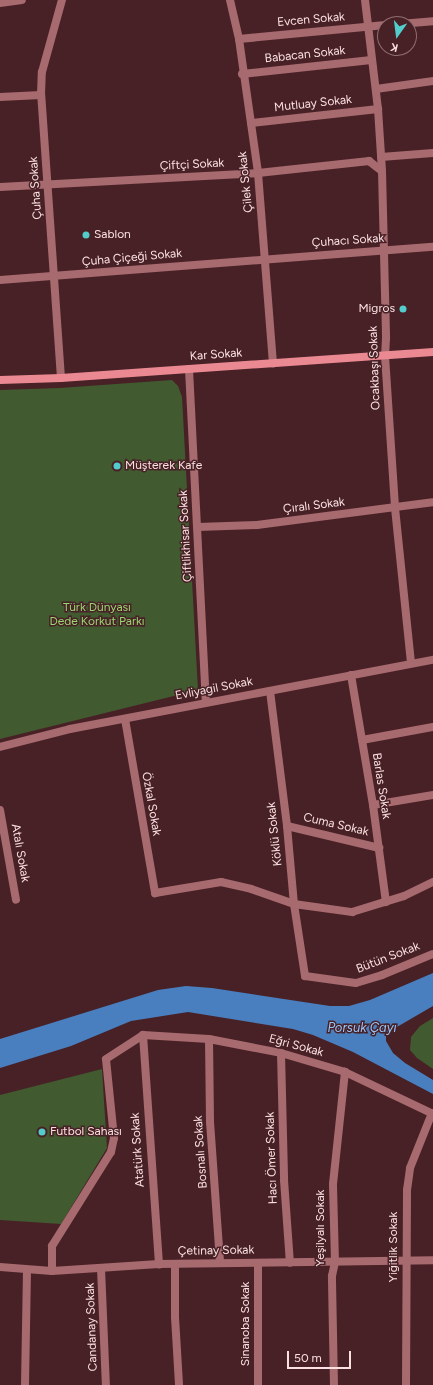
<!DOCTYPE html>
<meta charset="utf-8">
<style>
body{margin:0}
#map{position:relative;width:433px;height:1385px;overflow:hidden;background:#482126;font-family:Figtree,sans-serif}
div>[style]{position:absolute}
.green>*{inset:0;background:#415a30}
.water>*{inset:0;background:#497fbf}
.street>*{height:8px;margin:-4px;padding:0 4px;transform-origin:4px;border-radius:4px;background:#a76a6f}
.secondary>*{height:8px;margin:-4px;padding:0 4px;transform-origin:4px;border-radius:4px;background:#eb8993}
.dots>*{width:11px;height:11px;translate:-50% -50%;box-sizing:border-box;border:2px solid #482126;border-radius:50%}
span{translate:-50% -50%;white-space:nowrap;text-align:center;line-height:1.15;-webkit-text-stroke:3px #482126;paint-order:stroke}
.street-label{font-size:12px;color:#fce1e2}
.poi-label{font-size:12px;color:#fce1e2}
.left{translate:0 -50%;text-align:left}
.right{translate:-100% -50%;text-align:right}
.park-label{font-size:12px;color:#9ad672}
.water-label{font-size:13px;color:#9bc5f9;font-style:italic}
.north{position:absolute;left:377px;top:16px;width:40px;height:40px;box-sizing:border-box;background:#482126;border:1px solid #906e71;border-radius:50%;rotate:194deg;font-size:11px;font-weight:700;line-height:16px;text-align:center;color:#fce1e2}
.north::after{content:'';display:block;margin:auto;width:14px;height:18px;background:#52cdcc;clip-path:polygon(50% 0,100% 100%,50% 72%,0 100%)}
.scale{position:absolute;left:287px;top:1351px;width:64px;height:18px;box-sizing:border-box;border:2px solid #fce1e2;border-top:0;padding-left:5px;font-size:12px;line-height:14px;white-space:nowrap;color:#fce1e2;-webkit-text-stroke:3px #482126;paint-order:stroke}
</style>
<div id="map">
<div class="green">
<i style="clip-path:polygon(172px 380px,178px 386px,182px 397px,198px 690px,0 739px,0 390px,60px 388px)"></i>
<i style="clip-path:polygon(433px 1018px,433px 1069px,417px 1058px,410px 1050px,411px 1037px,420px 1026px)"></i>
<i style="clip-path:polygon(102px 1069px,107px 1148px,61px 1224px,0 1220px,0 1095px)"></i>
</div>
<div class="water">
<i style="clip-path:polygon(433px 973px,433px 1006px,390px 1031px,386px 1035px,386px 1041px,393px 1053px,405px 1063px,433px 1080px,433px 1094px,353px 1052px,313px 1035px,293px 1029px,188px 1012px,131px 1021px,71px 1046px,0 1068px,0 1039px,158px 990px,186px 986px,212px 988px,330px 1006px,349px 1006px,370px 1000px)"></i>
</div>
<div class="street">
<i style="left:230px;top:0;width:40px;rotate:77deg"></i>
<i style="left:239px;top:39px;width:135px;rotate:81.9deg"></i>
<i style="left:258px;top:173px;width:191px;rotate:85.5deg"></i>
<i style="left:365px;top:0;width:110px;rotate:83.2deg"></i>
<i style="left:378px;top:109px;width:62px;rotate:86.3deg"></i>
<i style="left:382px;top:171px;width:167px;rotate:88.6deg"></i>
<i style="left:386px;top:338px;width:18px;rotate:93deg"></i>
<i style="left:385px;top:356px;width:152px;rotate:86.2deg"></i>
<i style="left:395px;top:508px;width:156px;rotate:84.1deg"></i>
<i style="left:0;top:3px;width:22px;rotate:-8deg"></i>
<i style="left:400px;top:24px;width:33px;rotate:-5deg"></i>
<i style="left:239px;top:39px;width:147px;rotate:-5.5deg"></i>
<i style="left:242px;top:74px;width:130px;rotate:-6.2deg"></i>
<i style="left:376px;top:89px;width:58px;rotate:-8deg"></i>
<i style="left:0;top:97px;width:41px;rotate:-2.8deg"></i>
<i style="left:251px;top:123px;width:128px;rotate:-6.3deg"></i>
<i style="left:381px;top:157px;width:52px;rotate:-4.4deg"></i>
<i style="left:0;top:187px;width:258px;rotate:-3.1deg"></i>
<i style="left:258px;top:173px;width:112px;rotate:-6.2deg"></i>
<i style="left:369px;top:161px;width:16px;rotate:38deg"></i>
<i style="left:0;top:280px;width:434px;rotate:-4.4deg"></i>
<i style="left:189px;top:369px;width:333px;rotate:87.1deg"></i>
<i style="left:61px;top:378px;width:284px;rotate:-94deg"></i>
<i style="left:41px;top:95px;width:23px;rotate:-88deg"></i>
<i style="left:42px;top:72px;width:75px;rotate:-74.5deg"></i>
<i style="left:198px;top:527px;width:59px;rotate:-1.9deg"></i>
<i style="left:257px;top:525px;width:177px;rotate:-7.4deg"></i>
<i style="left:351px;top:675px;width:132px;rotate:80.4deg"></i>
<i style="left:373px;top:805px;width:98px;rotate:82.4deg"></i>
<i style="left:270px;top:691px;width:136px;rotate:82.8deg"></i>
<i style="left:287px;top:826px;width:78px;rotate:84.9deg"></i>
<i style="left:294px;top:904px;width:73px;rotate:81.3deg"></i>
<i style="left:305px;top:976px;width:51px;rotate:7.8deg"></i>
<i style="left:356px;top:983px;width:27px;rotate:-17deg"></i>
<i style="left:382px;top:975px;width:55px;rotate:-22.4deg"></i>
<i style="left:125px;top:719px;width:177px;rotate:80.2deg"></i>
<i style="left:155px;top:893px;width:67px;rotate:-9.5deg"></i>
<i style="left:221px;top:882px;width:31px;rotate:13deg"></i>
<i style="left:251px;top:889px;width:46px;rotate:19.2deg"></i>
<i style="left:294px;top:904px;width:59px;rotate:7.9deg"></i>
<i style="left:352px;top:912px;width:54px;rotate:-17.1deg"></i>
<i style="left:404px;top:896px;width:32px;rotate:-26deg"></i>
<i style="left:362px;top:740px;width:72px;rotate:-10.4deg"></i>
<i style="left:0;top:747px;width:72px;rotate:-14.4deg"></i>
<i style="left:70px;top:729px;width:369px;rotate:-10.8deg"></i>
<i style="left:373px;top:805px;width:61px;rotate:-9.5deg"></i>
<i style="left:0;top:810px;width:91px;rotate:79.9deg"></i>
<i style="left:287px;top:826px;width:95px;rotate:13.4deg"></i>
<i style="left:143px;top:1035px;width:66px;rotate:3.5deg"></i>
<i style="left:209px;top:1039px;width:73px;rotate:11deg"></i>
<i style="left:281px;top:1053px;width:67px;rotate:16.5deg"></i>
<i style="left:345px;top:1072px;width:98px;rotate:25.5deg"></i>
<i style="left:143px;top:1035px;width:230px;rotate:86deg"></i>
<i style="left:209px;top:1039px;width:83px;rotate:89.3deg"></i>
<i style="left:210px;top:1122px;width:141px;rotate:85.9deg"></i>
<i style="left:281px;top:1053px;width:127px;rotate:88.6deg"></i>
<i style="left:284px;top:1180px;width:83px;rotate:85.9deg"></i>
<i style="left:258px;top:1263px;width:122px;rotate:90deg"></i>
<i style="left:175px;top:1264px;width:53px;rotate:90deg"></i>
<i style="left:175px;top:1317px;width:68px;rotate:86.6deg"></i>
<i style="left:0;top:1267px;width:52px;rotate:4.4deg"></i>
<i style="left:52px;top:1271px;width:107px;rotate:-3.7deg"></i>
<i style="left:159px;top:1264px;width:274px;rotate:-0.8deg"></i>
<i style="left:101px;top:1268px;width:117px;rotate:87.6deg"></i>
<i style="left:52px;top:1271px;width:25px;rotate:-90deg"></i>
<i style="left:52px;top:1246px;width:111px;rotate:-57.9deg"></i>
<i style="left:111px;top:1152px;width:14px;rotate:-78deg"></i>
<i style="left:114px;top:1138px;width:79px;rotate:-95.8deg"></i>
<i style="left:106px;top:1059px;width:44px;rotate:-33deg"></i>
<i style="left:25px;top:1385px;width:115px;rotate:-89deg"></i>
<i style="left:334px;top:1385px;width:109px;rotate:-91.1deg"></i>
<i style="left:332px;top:1276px;width:14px;rotate:-78deg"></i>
<i style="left:335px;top:1262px;width:78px;rotate:-91.5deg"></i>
<i style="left:333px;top:1184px;width:113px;rotate:-83.9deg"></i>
<i style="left:406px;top:1385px;width:195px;rotate:-89.7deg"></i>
<i style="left:407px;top:1190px;width:22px;rotate:-82deg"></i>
<i style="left:410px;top:1168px;width:59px;rotate:-68.2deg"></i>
</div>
<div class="secondary">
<i style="left:0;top:380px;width:61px;rotate:-1.9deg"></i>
<i style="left:61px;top:378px;width:373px;rotate:-4deg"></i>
</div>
<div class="dots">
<i style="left:86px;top:235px;background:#52cdcc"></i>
<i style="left:403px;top:309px;background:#52cdcc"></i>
<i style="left:117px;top:466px;background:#52cdcc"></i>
<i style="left:42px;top:1132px;background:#52cdcc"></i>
</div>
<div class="street-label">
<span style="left:311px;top:20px;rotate:-5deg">Evcen Sokak</span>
<span style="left:305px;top:55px;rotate:-6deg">Babacan Sokak</span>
<span style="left:313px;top:104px;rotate:-6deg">Mutluay Sokak</span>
<span style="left:192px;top:165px;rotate:-3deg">Çiftçi Sokak</span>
<span style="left:246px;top:182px;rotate:-96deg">Çilek Sokak</span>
<span style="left:36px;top:188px;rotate:-94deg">Çuha Sokak</span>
<span style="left:348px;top:241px;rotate:-4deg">Çuhacı Sokak</span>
<span style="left:132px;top:258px;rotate:-5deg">Çuha Çiçeği Sokak</span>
<span style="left:216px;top:355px;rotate:-4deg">Kar Sokak</span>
<span style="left:375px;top:368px;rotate:-92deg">Ocakbaşı Sokak</span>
<span style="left:314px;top:506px;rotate:-7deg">Çıralı Sokak</span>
<span style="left:186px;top:536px;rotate:-93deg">Çiftlikhisar Sokak</span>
<span style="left:214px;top:689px;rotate:-11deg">Evliyagil Sokak</span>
<span style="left:381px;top:786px;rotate:81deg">Barlas Sokak</span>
<span style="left:151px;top:804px;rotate:80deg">Özkal Sokak</span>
<span style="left:336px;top:825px;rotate:13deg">Cuma Sokak</span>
<span style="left:275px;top:834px;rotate:-96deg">Köklü Sokak</span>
<span style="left:20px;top:853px;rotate:80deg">Atalı Sokak</span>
<span style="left:388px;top:958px;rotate:-21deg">Bütün Sokak</span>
<span style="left:296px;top:1046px;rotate:15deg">Eğri Sokak</span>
<span style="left:138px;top:1150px;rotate:-94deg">Atatürk Sokak</span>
<span style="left:201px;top:1152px;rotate:-94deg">Bosnalı Sokak</span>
<span style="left:272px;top:1158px;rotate:-92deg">Hacı Ömer Sokak</span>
<span style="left:321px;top:1228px;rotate:-90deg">Yeşilyalı Sokak</span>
<span style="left:394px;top:1247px;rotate:-90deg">Yiğitlik Sokak</span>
<span style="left:216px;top:1251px;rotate:-1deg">Çetinay Sokak</span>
<span style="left:246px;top:1324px;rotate:-90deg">Sinanoba Sokak</span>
<span style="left:92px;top:1327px;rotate:-92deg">Candanay Sokak</span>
</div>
<div class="poi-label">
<span class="left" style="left:94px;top:235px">Sablon</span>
<span class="right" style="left:395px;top:309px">Migros</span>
<span class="left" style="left:125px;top:466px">Müşterek Kafe</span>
<span class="left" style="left:50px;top:1132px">Futbol Sahası</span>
</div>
<div class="park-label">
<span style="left:97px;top:615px">Türk Dünyası<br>Dede Korkut Parkı</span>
</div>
<div class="water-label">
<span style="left:362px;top:1028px">Porsuk Çayı</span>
</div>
<div class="north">K</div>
<div class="scale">50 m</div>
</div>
